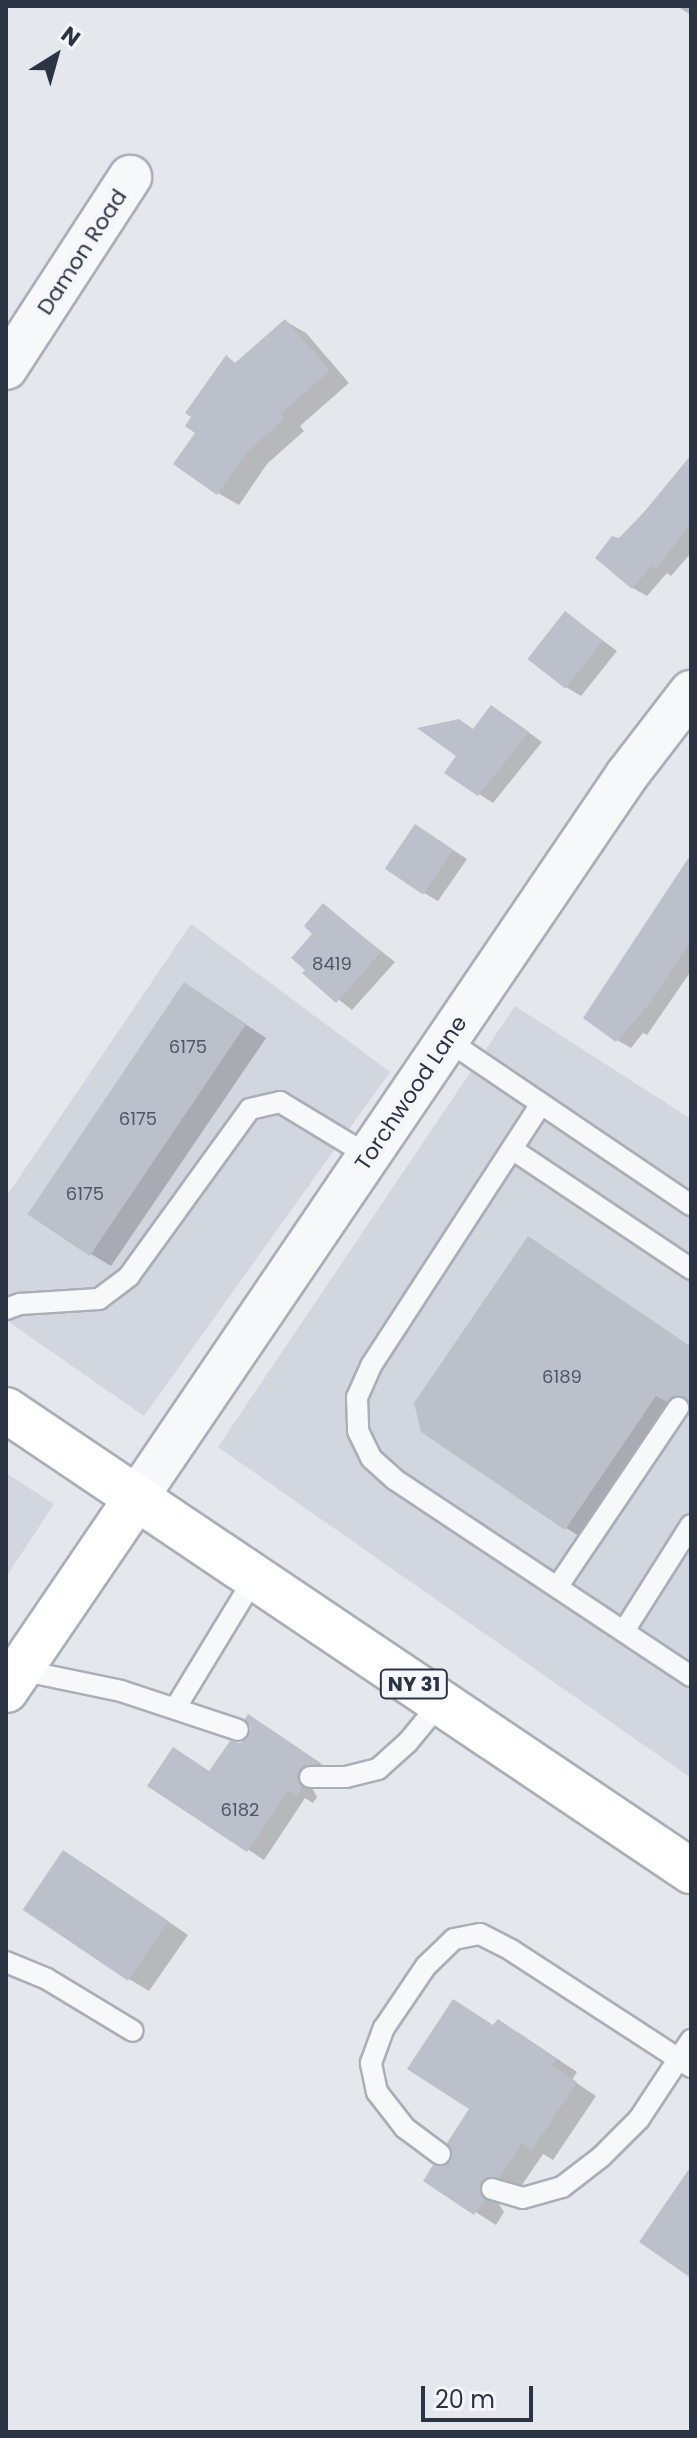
<!DOCTYPE html>
<style>
body{margin:0}
#map{position:relative;width:697px;height:2438px;overflow:hidden;background:#e4e7ec;font-family:Poppins,sans-serif}
div>[style]{position:absolute}
.built>*{inset:0;background:#d2d6de}
.shadow>*{inset:0;background:#0003}
.building>*{inset:0;background:#bbc0ca;transform-origin:0 0}
.roads{filter:drop-shadow(2px 0 #a9aeb7) drop-shadow(-2px 0 #a9aeb7) drop-shadow(0 2px #a9aeb7) drop-shadow(0 -2px #a9aeb7)}
.lane>*{height:20px;margin:-10px;padding:0 10px;transform-origin:10px;border-radius:10px;background:#f7f8fa}
.street>*{height:42px;margin:-21px;padding:0 21px;transform-origin:21px;border-radius:21px;background:#f7f8fa}
.secondary>*{height:44px;margin:-22px;padding:0 22px;transform-origin:22px;border-radius:22px;background:#fff}
.primary>*{height:44px;margin:-22px;padding:0 22px;transform-origin:22px;border-radius:22px;background:#fff}
span{translate:-50% -50%;white-space:nowrap;text-align:center;line-height:1.15;-webkit-text-stroke:8px #f4f6f9;paint-order:stroke}
.number-label{font-size:18px;color:#4f5766}
.number-label span{-webkit-text-stroke-width:0}
.shield-label span{padding:2px 6px;background:#f4f6f9;border:2px solid;border-radius:6px;-webkit-text-stroke-width:0}
.shield-label{font-size:20px;color:#2b3445;font-weight:700}
.street-label{font-size:22px;color:#2b3445}
.frame{position:absolute;inset:0;border:8px solid #2b3445;pointer-events:none}
.north{position:absolute;left:16px;top:16px;width:80px;height:80px;-webkit-text-stroke:6px #f4f6f9;paint-order:stroke;rotate:37deg;font-size:22px;font-weight:700;line-height:32px;text-align:center;color:#2b3445}
.north::after{content:'';display:block;margin:auto;width:28px;height:36px;background:#2b3445;clip-path:polygon(50% 0,100% 100%,50% 72%,0 100%)}
.scale{position:absolute;left:421px;top:2386px;width:112px;height:36px;box-sizing:border-box;border:4px solid #2b3445;border-top:0;padding-left:10px;font-size:24px;line-height:28px;white-space:nowrap;color:#2b3445;-webkit-text-stroke:6px #f4f6f9;paint-order:stroke}
</style>
<div id="map">
<div class="built">
<i style="clip-path:polygon(191px 924px,390px 1072px,144px 1416px,6px 1320px,6px 1197px)"></i>
<i style="clip-path:polygon(515px 1006px,691px 1119px,691px 1778px,218px 1447px)"></i>
<i style="clip-path:polygon(6px 1473px,54px 1504px,6px 1577px)"></i>
</div>
<div class="shadow">
<i style="clip-path:polygon(677px 6px,691px 6px,691px 15px)"></i>
<i style="clip-path:polygon(285px 321px,306px 333px,349px 383px,300px 426px,304px 431px,267px 464px,239px 505px,218px 493px,198px 433px,237px 364px)"></i>
<i style="clip-path:polygon(691px 458px,691px 553px,671px 576px,667px 573px,647px 596px,633px 588px,620px 540px)"></i>
<i style="clip-path:polygon(566px 613px,617px 651px,581px 696px,566px 687px)"></i>
<i style="clip-path:polygon(506px 716px,542px 742px,493px 803px,479px 794px)"></i>
<i style="clip-path:polygon(430px 835px,467px 859px,438px 901px,424px 893px)"></i>
<i style="clip-path:polygon(691px 858px,691px 971px,647px 1035px,643px 1033px,631px 1048px,617px 1040px)"></i>
<i style="clip-path:polygon(324px 906px,395px 962px,352px 1010px,305px 973px)"></i>
<i style="clip-path:polygon(185px 984px,266px 1038px,111px 1266px,91px 1254px)"></i>
<i style="clip-path:polygon(529px 1238px,691px 1347px,691px 1411px,677px 1406px,586px 1540px,566px 1528px)"></i>
<i style="clip-path:polygon(264px 1725px,332px 1771px,315px 1778px,312px 1788px,317px 1797px,313px 1803px,305px 1798px,264px 1860px,150px 1786px,211px 1773px)"></i>
<i style="clip-path:polygon(84px 1864px,188px 1935px,149px 1991px,129px 1979px)"></i>
<i style="clip-path:polygon(495px 2027px,519px 2033px,577px 2072px,572px 2080px,596px 2096px,553px 2160px,543px 2154px,520px 2188px,503px 2191px,499px 2204px,504px 2212px,496px 2225px,425px 2180px,453px 2162px)"></i>
</div>
<div class="building">
<i style="clip-path:polygon(285px 319px,330px 371px,280px 414px,285px 418px,246px 453px,217px 495px,173px 464px,195px 433px,185px 426px,191px 417px,185px 413px,226px 355px,235px 363px)"></i>
<i style="clip-path:polygon(691px 455px,691px 523px,656px 569px,651px 566px,632px 589px,595px 558px,612px 536px,619px 538px,645px 511px)"></i>
<i style="left:565px;top:611px;width:48px;height:61px;rotate:38deg"></i>
<i style="clip-path:polygon(491px 705px,529px 732px,478px 796px,444px 773px,456px 756px,417px 728px,459px 719px,473px 729px)"></i>
<i style="left:415px;top:824px;width:46px;height:54px;rotate:34deg"></i>
<i style="clip-path:polygon(691px 854px,691px 940px,650px 1003px,616px 1042px,583px 1018px)"></i>
<i style="clip-path:polygon(323px 903px,381px 952px,336px 1003px,302px 973px,305px 970px,291px 958px,312px 934px,304px 926px)"></i>
<i style="left:184px;top:982px;width:75px;height:280px;rotate:34deg"></i>
<i style="clip-path:polygon(528px 1236px,691px 1347px,691px 1415px,690px 1403px,685px 1397px,673px 1396px,667px 1402px,656px 1396px,565px 1530px,421px 1432px,414px 1403px)"></i>
<i style="clip-path:polygon(248px 1714px,319px 1762px,299px 1770px,297px 1778px,302px 1787px,297px 1796px,288px 1790px,247px 1852px,147px 1786px,173px 1747px,209px 1771px,230px 1741px,240px 1743px,247px 1739px,251px 1728px,245px 1719px)"></i>
<i style="left:63px;top:1850px;width:127px;height:72px;rotate:34deg"></i>
<i style="clip-path:polygon(453px 1999px,493px 2025px,498px 2019px,539px 2047px,557px 2059px,552px 2066px,577px 2082px,532px 2150px,522px 2143px,499px 2178px,483px 2180px,479px 2191px,485px 2199px,474px 2215px,423px 2181px,433px 2165px,444px 2166px,451px 2161px,452px 2150px,447px 2143px,469px 2109px,407px 2069px)"></i>
<i style="clip-path:polygon(691px 2166px,691px 2278px,639px 2242px)"></i>
</div>
<div class="roads">
<div class="lane">
<i style="left:447px;top:1040px;width:295px;rotate:34.1deg"></i>
<i style="left:541px;top:1104px;width:312px;rotate:123deg"></i>
<i style="left:371px;top:1366px;width:34px;rotate:114deg"></i>
<i style="left:357px;top:1397px;width:34px;rotate:88deg"></i>
<i style="left:358px;top:1431px;width:30px;rotate:64deg"></i>
<i style="left:371px;top:1458px;width:31px;rotate:42deg"></i>
<i style="left:394px;top:1479px;width:356px;rotate:33.6deg"></i>
<i style="left:512px;top:1149px;width:216px;rotate:33.8deg"></i>
<i style="left:6px;top:1309px;width:15px;rotate:-20deg"></i>
<i style="left:20px;top:1304px;width:79px;rotate:-3.6deg"></i>
<i style="left:99px;top:1299px;width:38px;rotate:-37deg"></i>
<i style="left:129px;top:1276px;width:206px;rotate:-54.1deg"></i>
<i style="left:250px;top:1109px;width:31px;rotate:-13deg"></i>
<i style="left:280px;top:1102px;width:104px;rotate:31.2deg"></i>
<i style="left:558px;top:1586px;width:215px;rotate:-56deg"></i>
<i style="left:624px;top:1631px;width:125px;rotate:-57.7deg"></i>
<i style="left:20px;top:1670px;width:103px;rotate:11.7deg"></i>
<i style="left:121px;top:1691px;width:123px;rotate:18.4deg"></i>
<i style="left:176px;top:1707px;width:152px;rotate:-58.7deg"></i>
<i style="left:310px;top:1777px;width:36px"></i>
<i style="left:346px;top:1777px;width:33px;rotate:-14deg"></i>
<i style="left:378px;top:1769px;width:40px;rotate:-42deg"></i>
<i style="left:408px;top:1742px;width:52px;rotate:-50.5deg"></i>
<i style="left:6px;top:1962px;width:44px;rotate:22.5deg"></i>
<i style="left:47px;top:1979px;width:100px;rotate:31.2deg"></i>
<i style="left:440px;top:2154px;width:44px;rotate:-143.4deg"></i>
<i style="left:405px;top:2128px;width:46px;rotate:-127.9deg"></i>
<i style="left:377px;top:2092px;width:30px;rotate:-102deg"></i>
<i style="left:371px;top:2063px;width:37px;rotate:-70deg"></i>
<i style="left:384px;top:2028px;width:75px;rotate:-55.9deg"></i>
<i style="left:426px;top:1966px;width:39px;rotate:-44deg"></i>
<i style="left:454px;top:1939px;width:26px;rotate:-11deg"></i>
<i style="left:480px;top:1934px;width:35px;rotate:27deg"></i>
<i style="left:511px;top:1950px;width:215px;rotate:33deg"></i>
<i style="left:492px;top:2189px;width:32px;rotate:16deg"></i>
<i style="left:523px;top:2198px;width:41px;rotate:-15.8deg"></i>
<i style="left:562px;top:2187px;width:49px;rotate:-37.6deg"></i>
<i style="left:601px;top:2157px;width:54px;rotate:-45deg"></i>
<i style="left:639px;top:2119px;width:95px;rotate:-56.6deg"></i>
</div>
<div class="street">
<i style="left:6px;top:368px;width:228px;rotate:-57deg"></i>
<i style="left:137px;top:1497px;width:873px;rotate:-55.84deg"></i>
<i style="left:627px;top:775px;width:105px;rotate:-52.4deg"></i>
</div>
<div class="secondary">
<i style="left:6px;top:1690px;width:233px;rotate:-55.8deg"></i>
</div>
<div class="primary">
<i style="left:6px;top:1410px;width:826px;rotate:33.94deg"></i>
</div>
</div>
<div class="number-label">
<span style="left:332px;top:964px">8419</span>
<span style="left:188px;top:1047px">6175</span>
<span style="left:138px;top:1119px">6175</span>
<span style="left:85px;top:1194px">6175</span>
<span style="left:562px;top:1377px">6189</span>
<span style="left:240px;top:1810px">6182</span>
</div>
<div class="shield-label">
<span style="left:414px;top:1684px">NY 31</span>
</div>
<div class="street-label">
<span style="left:82px;top:252px;rotate:-57deg">Damon Road</span>
<span style="left:411px;top:1093px;rotate:-56deg">Torchwood Lane</span>
</div>
<div class="frame"></div>
<div class="north">N</div>
<div class="scale">20 m</div>
</div>
